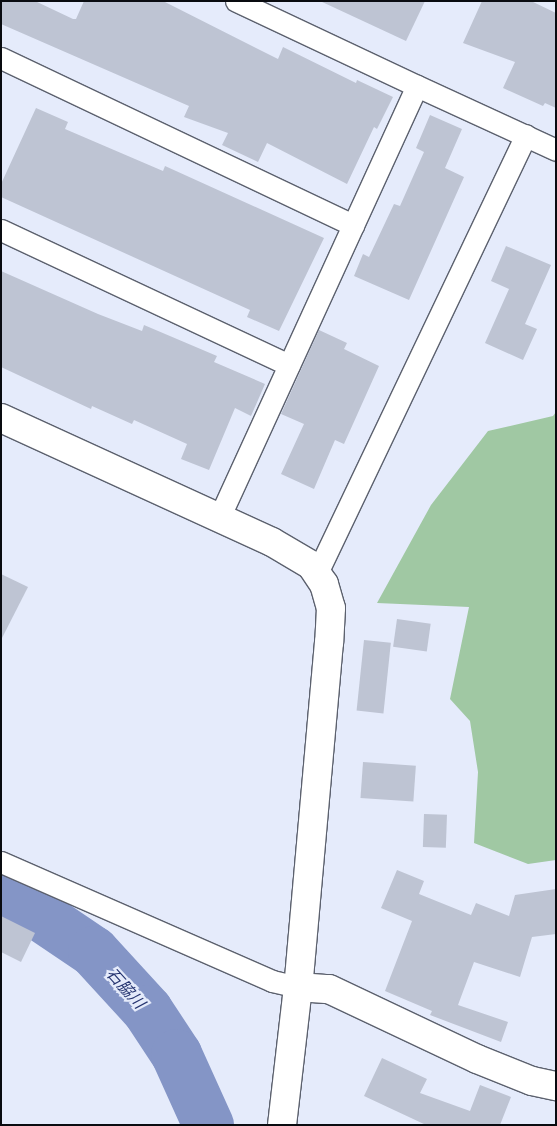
<!DOCTYPE html>
<meta charset="utf-8">
<style>
body{margin:0}
#map{position:relative;width:557px;height:1126px;overflow:hidden;background:#e5ebfb;font-family:"Archivo Narrow","Noto Sans JP",sans-serif}
div>[style]{position:absolute}
.green>*{inset:0;background:#a0c8a3}
.river>*{height:51px;margin:-25.5px;padding:0 25.5px;transform-origin:25.5px;border-radius:25.5px;background:#8495c6}
.building>*{inset:0;background:#bec4d3;transform-origin:0 0}
.roads{filter:drop-shadow(1px 0 #5c616e) drop-shadow(-1px 0 #5c616e) drop-shadow(0 1px #5c616e) drop-shadow(0 -1px #5c616e)}
.minor>*{height:21px;margin:-10.5px;padding:0 10.5px;transform-origin:10.5px;border-radius:10.5px;background:#fff}
.tertiary>*{height:28px;margin:-14px;padding:0 14px;transform-origin:14px;border-radius:14px;background:#fff}
span{translate:-50% -50%;white-space:nowrap;text-align:center;line-height:1.15;-webkit-text-stroke:4.5px #e5ebfb;paint-order:stroke}
.water-label{font-size:16px;color:#253470;font-style:italic}
.frame{position:absolute;inset:0;border:2px solid #090b10;pointer-events:none}
</style>
<div id="map">
<div class="green">
<i style="clip-path:polygon(556px 412px,556px 860px,528px 864px,474px 843px,478px 772px,470px 721px,450px 699px,469px 607px,377px 603px,431px 505px,488px 431px,553px 416px)"></i>
</div>
<div class="river">
<i style="left:1px;top:889px;width:111px;rotate:34deg"></i>
<i style="left:93px;top:951px;width:80px;rotate:47.5deg"></i>
<i style="left:147px;top:1010px;width:53px;rotate:56.6deg"></i>
<i style="left:176px;top:1054px;width:78px;rotate:65.7deg"></i>
</div>
<div class="building">
<i style="clip-path:polygon(1px 1px,35px 1px,73px 19px,76px 19px,84px 1px,163px 1px,278px 59px,283px 47px,356px 83px,357px 80px,393px 97px,377px 129px,374px 127px,347px 184px,267px 143px,258px 162px,222px 145px,228px 133px,184px 117px,189px 106px,1px 24px)"></i>
<i style="clip-path:polygon(320px 1px,425px 1px,406px 41px)"></i>
<i style="clip-path:polygon(482px 1px,531px 1px,556px 13px,556px 108px,545px 103px,543px 106px,503px 88px,515px 62px,463px 43px)"></i>
<i style="clip-path:polygon(36px 108px,68px 122px,65px 129px,163px 171px,165px 166px,324px 238px,279px 331px,247px 317px,250px 310px,1px 197px,1px 184px)"></i>
<i style="clip-path:polygon(430px 115px,462px 129px,445px 168px,464px 177px,409px 300px,354px 276px,363px 254px,369px 257px,394px 204px,400px 206px,424px 152px,416px 148px)"></i>
<i style="clip-path:polygon(506px 246px,551px 265px,525px 324px,537px 329px,523px 360px,485px 343px,509px 289px,491px 281px)"></i>
<i style="clip-path:polygon(1px 271px,98px 314px,142px 331px,144px 325px,217px 356px,214px 362px,265px 384px,251px 416px,235px 408px,209px 470px,181px 459px,187px 444px,134px 420px,132px 424px,92px 406px,91px 409px,1px 367px)"></i>
<i style="clip-path:polygon(319px 330px,347px 343px,344px 349px,379px 366px,344px 444px,335px 440px,314px 489px,281px 474px,304px 424px,281px 414px)"></i>
<i style="clip-path:polygon(1px 574px,28px 587px,1px 640px)"></i>
<i style="left:397px;top:619px;width:34px;height:28px;rotate:8deg"></i>
<i style="left:364px;top:640px;width:27px;height:71px;rotate:6deg"></i>
<i style="left:363px;top:762px;width:53px;height:36px;rotate:4deg"></i>
<i style="left:424px;top:814px;width:23px;height:33px;rotate:2deg"></i>
<i style="clip-path:polygon(397px 870px,424px 881px,419px 894px,471px 915px,476px 903px,509px 916px,515px 895px,556px 889px,556px 934px,532px 937px,520px 977px,474px 962px,458px 1005px,508px 1022px,501px 1042px,430px 1015px,432px 1011px,385px 991px,412px 921px,381px 908px)"></i>
<i style="clip-path:polygon(1px 916px,35px 933px,21px 962px,1px 952px)"></i>
<i style="clip-path:polygon(382px 1058px,427px 1079px,420px 1093px,470px 1111px,480px 1085px,511px 1097px,500px 1125px,426px 1125px,364px 1096px)"></i>
</div>
<div class="roads">
<div class="minor">
<i style="left:1px;top:58px;width:390px;rotate:25.4deg"></i>
<i style="left:417px;top:86px;width:153px;rotate:24.7deg"></i>
<i style="left:1px;top:230px;width:318px;rotate:25.1deg"></i>
<i style="left:219px;top:518px;width:475px;rotate:-65.4deg"></i>
<i style="left:417px;top:86px;width:200px;rotate:-154.8deg"></i>
<i style="left:317px;top:573px;width:485px;rotate:-64.5deg"></i>
<i style="left:1px;top:862px;width:296px;rotate:23.7deg"></i>
<i style="left:272px;top:981px;width:27px;rotate:13deg"></i>
</div>
<div class="tertiary">
<i style="left:1px;top:418px;width:298px;rotate:24.6deg"></i>
<i style="left:272px;top:542px;width:45px;rotate:30.5deg"></i>
<i style="left:311px;top:565px;width:23px;rotate:56deg"></i>
<i style="left:324px;top:584px;width:25px;rotate:74deg"></i>
<i style="left:331px;top:608px;width:34px;rotate:93deg"></i>
<i style="left:329px;top:642px;width:346px;rotate:95.1deg"></i>
<i style="left:298px;top:987px;width:139px;rotate:96.6deg"></i>
<i style="left:298px;top:987px;width:31px;rotate:4deg"></i>
<i style="left:329px;top:989px;width:164px;rotate:25.3deg"></i>
<i style="left:477px;top:1059px;width:59px;rotate:21.8deg"></i>
<i style="left:532px;top:1081px;width:25px;rotate:12deg"></i>
</div>
</div>
<div class="water-label">
<span style="left:126px;top:988px;rotate:48deg">石脇川</span>
</div>
<div class="frame"></div>
</div>
